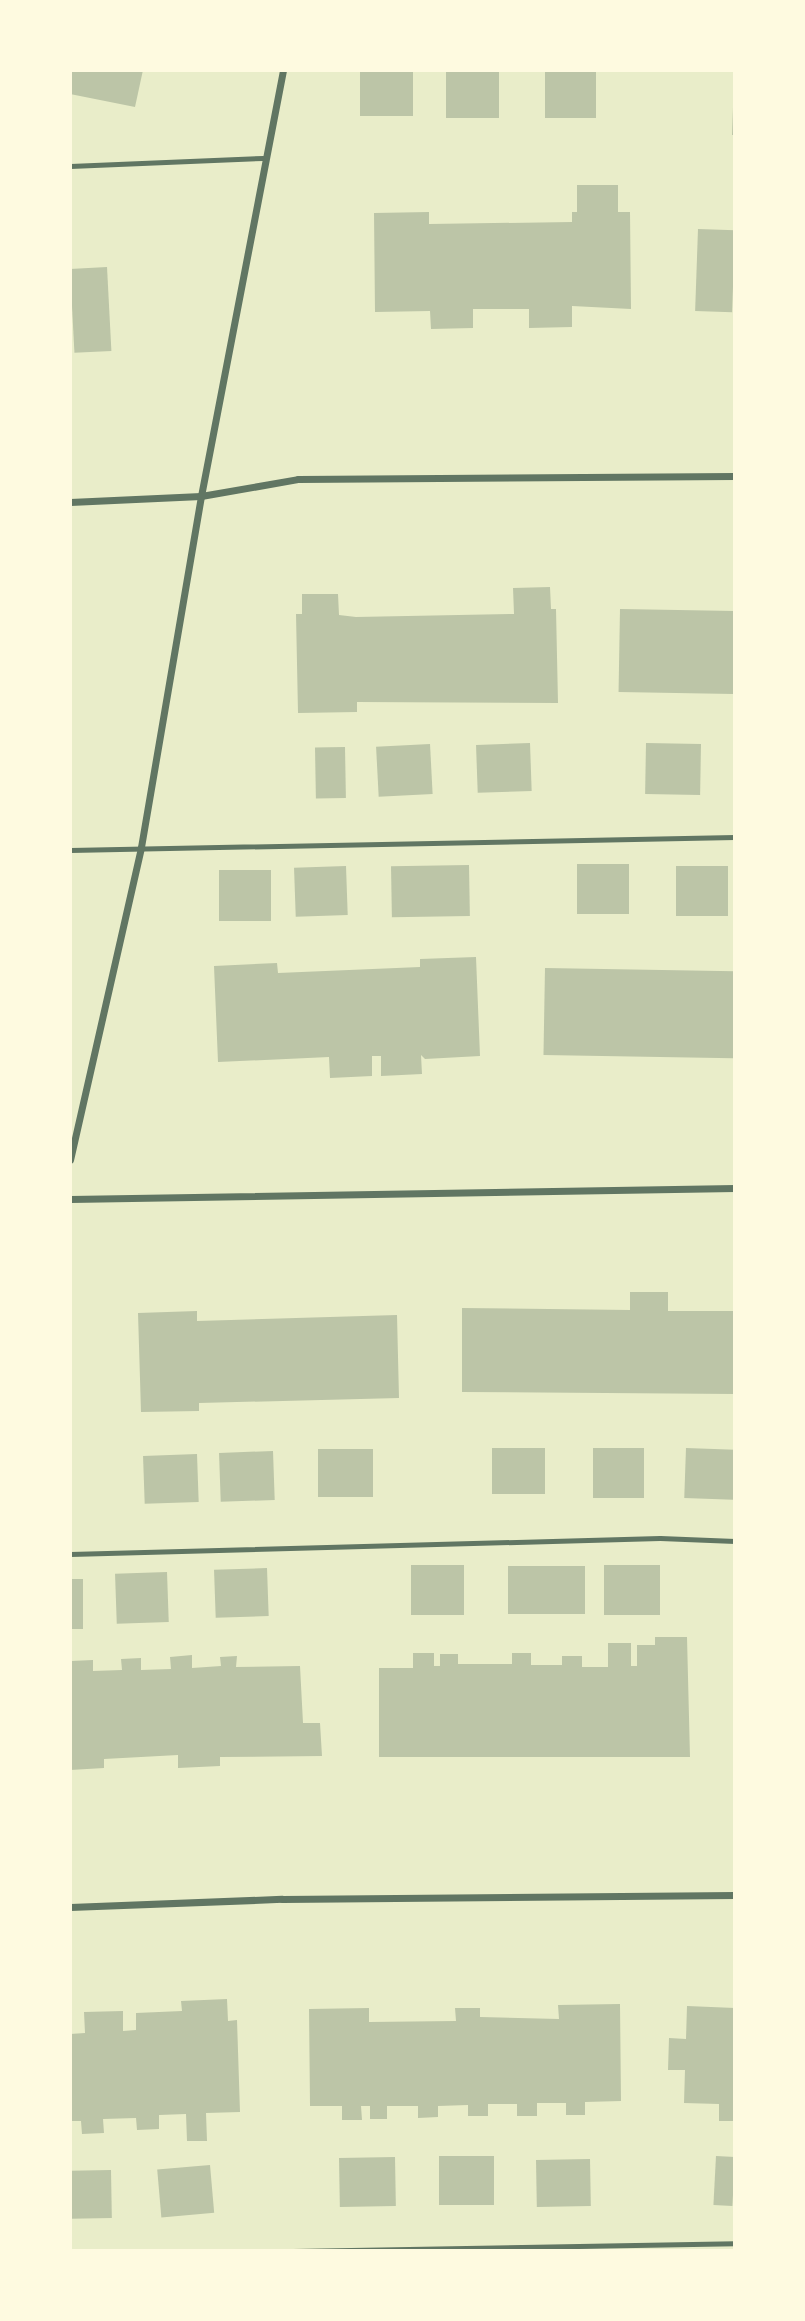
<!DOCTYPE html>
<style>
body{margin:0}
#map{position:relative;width:805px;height:2321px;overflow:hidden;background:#e9edc9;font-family:Karla,sans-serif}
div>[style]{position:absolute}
.building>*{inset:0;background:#bcc5a7;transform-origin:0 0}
.service>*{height:5px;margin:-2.5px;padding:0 2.5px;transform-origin:2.5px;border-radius:2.5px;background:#617663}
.minor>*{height:7px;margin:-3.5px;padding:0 3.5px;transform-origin:3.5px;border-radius:3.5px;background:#617663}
span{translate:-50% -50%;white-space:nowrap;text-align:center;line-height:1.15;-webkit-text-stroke:7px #fefae0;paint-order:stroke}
.frame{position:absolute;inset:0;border:72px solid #fefae0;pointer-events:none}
</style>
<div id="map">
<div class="building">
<i style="clip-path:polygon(70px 70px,143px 70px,135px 107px,70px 94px)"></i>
<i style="left:360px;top:70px;width:53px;height:46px"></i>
<i style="left:446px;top:70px;width:53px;height:48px"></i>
<i style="left:545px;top:70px;width:51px;height:48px"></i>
<i style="clip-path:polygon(733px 108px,735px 108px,735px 135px,732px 135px)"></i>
<i style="clip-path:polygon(577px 185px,618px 185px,618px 212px,630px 212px,631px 309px,572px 306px,572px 327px,529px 328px,529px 309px,473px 309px,473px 328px,431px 329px,430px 311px,375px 312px,374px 213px,429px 212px,429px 224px,572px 222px,572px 212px,577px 212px)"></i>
<i style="left:698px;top:229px;width:37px;height:82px;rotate:2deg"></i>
<i style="left:107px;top:267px;width:84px;height:37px;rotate:87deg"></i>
<i style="clip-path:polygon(550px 587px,551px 609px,556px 609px,558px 703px,357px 702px,357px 712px,298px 713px,296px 614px,302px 614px,302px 594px,338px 594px,339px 615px,356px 617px,514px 614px,513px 588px)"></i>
<i style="left:620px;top:609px;width:115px;height:83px;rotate:1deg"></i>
<i style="left:530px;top:743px;width:48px;height:54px;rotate:88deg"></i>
<i style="left:646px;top:743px;width:55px;height:51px;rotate:1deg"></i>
<i style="left:430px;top:744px;width:50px;height:54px;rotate:87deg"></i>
<i style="left:345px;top:747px;width:51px;height:30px;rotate:89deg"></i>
<i style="left:577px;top:864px;width:52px;height:50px"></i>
<i style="left:469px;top:865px;width:51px;height:78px;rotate:89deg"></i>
<i style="left:346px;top:866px;width:49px;height:52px;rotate:88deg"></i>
<i style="left:676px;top:866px;width:52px;height:50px"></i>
<i style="left:219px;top:870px;width:52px;height:51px"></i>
<i style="clip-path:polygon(476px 957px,480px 1056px,425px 1059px,421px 1055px,422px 1074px,381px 1076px,381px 1056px,372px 1056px,372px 1076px,330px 1078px,329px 1057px,218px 1062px,214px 966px,277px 963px,278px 973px,420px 967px,420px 959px)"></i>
<i style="left:545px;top:968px;width:190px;height:87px;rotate:1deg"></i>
<i style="clip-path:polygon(630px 1292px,668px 1292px,668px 1311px,735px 1311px,735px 1394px,462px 1392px,462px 1308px,630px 1310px)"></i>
<i style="clip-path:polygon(197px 1311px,197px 1321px,397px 1315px,399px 1398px,199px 1403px,199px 1411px,141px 1412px,138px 1313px)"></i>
<i style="left:492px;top:1448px;width:53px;height:46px"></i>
<i style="left:593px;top:1448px;width:51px;height:50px"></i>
<i style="left:686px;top:1448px;width:49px;height:50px;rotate:2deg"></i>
<i style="left:318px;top:1449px;width:55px;height:48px"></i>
<i style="left:273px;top:1451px;width:49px;height:54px;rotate:88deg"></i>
<i style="left:197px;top:1454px;width:48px;height:54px;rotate:88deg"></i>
<i style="left:411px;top:1565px;width:53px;height:50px"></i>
<i style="left:604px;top:1565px;width:56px;height:50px"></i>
<i style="left:508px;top:1566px;width:77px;height:48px"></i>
<i style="left:267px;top:1568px;width:48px;height:53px;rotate:88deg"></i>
<i style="left:167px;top:1572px;width:50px;height:52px;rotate:88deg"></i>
<i style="left:70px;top:1579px;width:13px;height:50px"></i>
<i style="clip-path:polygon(655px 1637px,687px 1637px,690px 1757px,379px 1757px,379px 1668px,413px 1668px,413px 1653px,434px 1653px,434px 1666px,440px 1666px,440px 1654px,458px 1654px,458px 1664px,512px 1664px,512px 1653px,531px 1653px,531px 1665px,562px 1665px,562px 1656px,582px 1656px,582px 1667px,608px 1667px,608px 1643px,631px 1643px,631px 1666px,637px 1666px,637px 1645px,655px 1645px)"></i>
<i style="clip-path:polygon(192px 1655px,192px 1668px,221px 1666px,220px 1657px,237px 1656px,236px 1667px,300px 1666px,303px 1723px,320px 1723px,322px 1756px,220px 1757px,220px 1766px,178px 1768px,178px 1755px,104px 1759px,104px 1768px,70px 1770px,71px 1661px,93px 1660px,93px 1671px,122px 1670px,121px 1659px,141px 1658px,141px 1670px,171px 1669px,170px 1657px)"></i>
<i style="clip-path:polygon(227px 1999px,228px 2021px,237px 2020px,240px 2112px,206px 2113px,207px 2141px,187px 2141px,186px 2114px,159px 2115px,159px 2129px,137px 2130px,136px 2118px,103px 2119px,104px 2133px,82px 2134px,81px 2121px,70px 2121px,70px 2034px,85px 2033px,84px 2012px,123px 2011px,123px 2031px,136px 2030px,136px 2013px,182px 2011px,181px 2001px)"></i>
<i style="clip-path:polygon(620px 2004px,621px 2101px,585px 2102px,585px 2115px,566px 2115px,566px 2103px,537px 2103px,537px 2116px,517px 2116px,517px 2104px,488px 2104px,488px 2116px,468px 2116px,468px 2105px,438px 2106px,438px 2117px,418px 2118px,418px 2106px,387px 2106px,387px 2119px,370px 2119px,370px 2106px,361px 2106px,362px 2120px,342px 2120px,342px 2106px,310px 2106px,309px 2009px,369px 2008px,369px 2022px,456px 2021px,455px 2008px,480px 2008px,480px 2017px,559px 2019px,558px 2005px)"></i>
<i style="clip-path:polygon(687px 2006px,735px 2008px,735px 2121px,719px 2121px,719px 2104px,684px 2103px,685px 2070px,668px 2070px,669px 2038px,686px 2039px)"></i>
<i style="left:494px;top:2156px;width:49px;height:55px;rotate:90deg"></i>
<i style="left:716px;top:2156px;width:19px;height:49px;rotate:3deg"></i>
<i style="left:395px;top:2157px;width:49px;height:56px;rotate:89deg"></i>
<i style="left:590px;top:2159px;width:47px;height:54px;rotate:89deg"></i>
<i style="left:210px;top:2165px;width:48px;height:53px;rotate:85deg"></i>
<i style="left:111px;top:2170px;width:48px;height:41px;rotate:89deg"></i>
</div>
<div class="service">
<i style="left:70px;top:166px;width:193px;rotate:-2.4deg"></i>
<i style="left:70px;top:850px;width:665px;rotate:-1.12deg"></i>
<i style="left:70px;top:1554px;width:590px;rotate:-1.55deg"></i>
<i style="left:660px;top:1538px;width:75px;rotate:2.3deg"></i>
<i style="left:293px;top:2251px;width:442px;rotate:-1deg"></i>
</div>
<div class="minor">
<i style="left:70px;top:502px;width:131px;rotate:-2.6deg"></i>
<i style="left:201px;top:496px;width:98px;rotate:-9.9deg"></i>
<i style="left:298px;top:479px;width:437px;rotate:-0.4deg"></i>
<i style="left:70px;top:1160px;width:321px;rotate:-77.2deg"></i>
<i style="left:141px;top:847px;width:356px;rotate:-80.3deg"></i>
<i style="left:201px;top:496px;width:434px;rotate:-79.1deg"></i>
<i style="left:70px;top:1199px;width:665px;rotate:-0.95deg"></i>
<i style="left:70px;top:1907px;width:212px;rotate:-2.2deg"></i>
<i style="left:282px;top:1899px;width:453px;rotate:-0.5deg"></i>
</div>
<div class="frame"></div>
</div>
